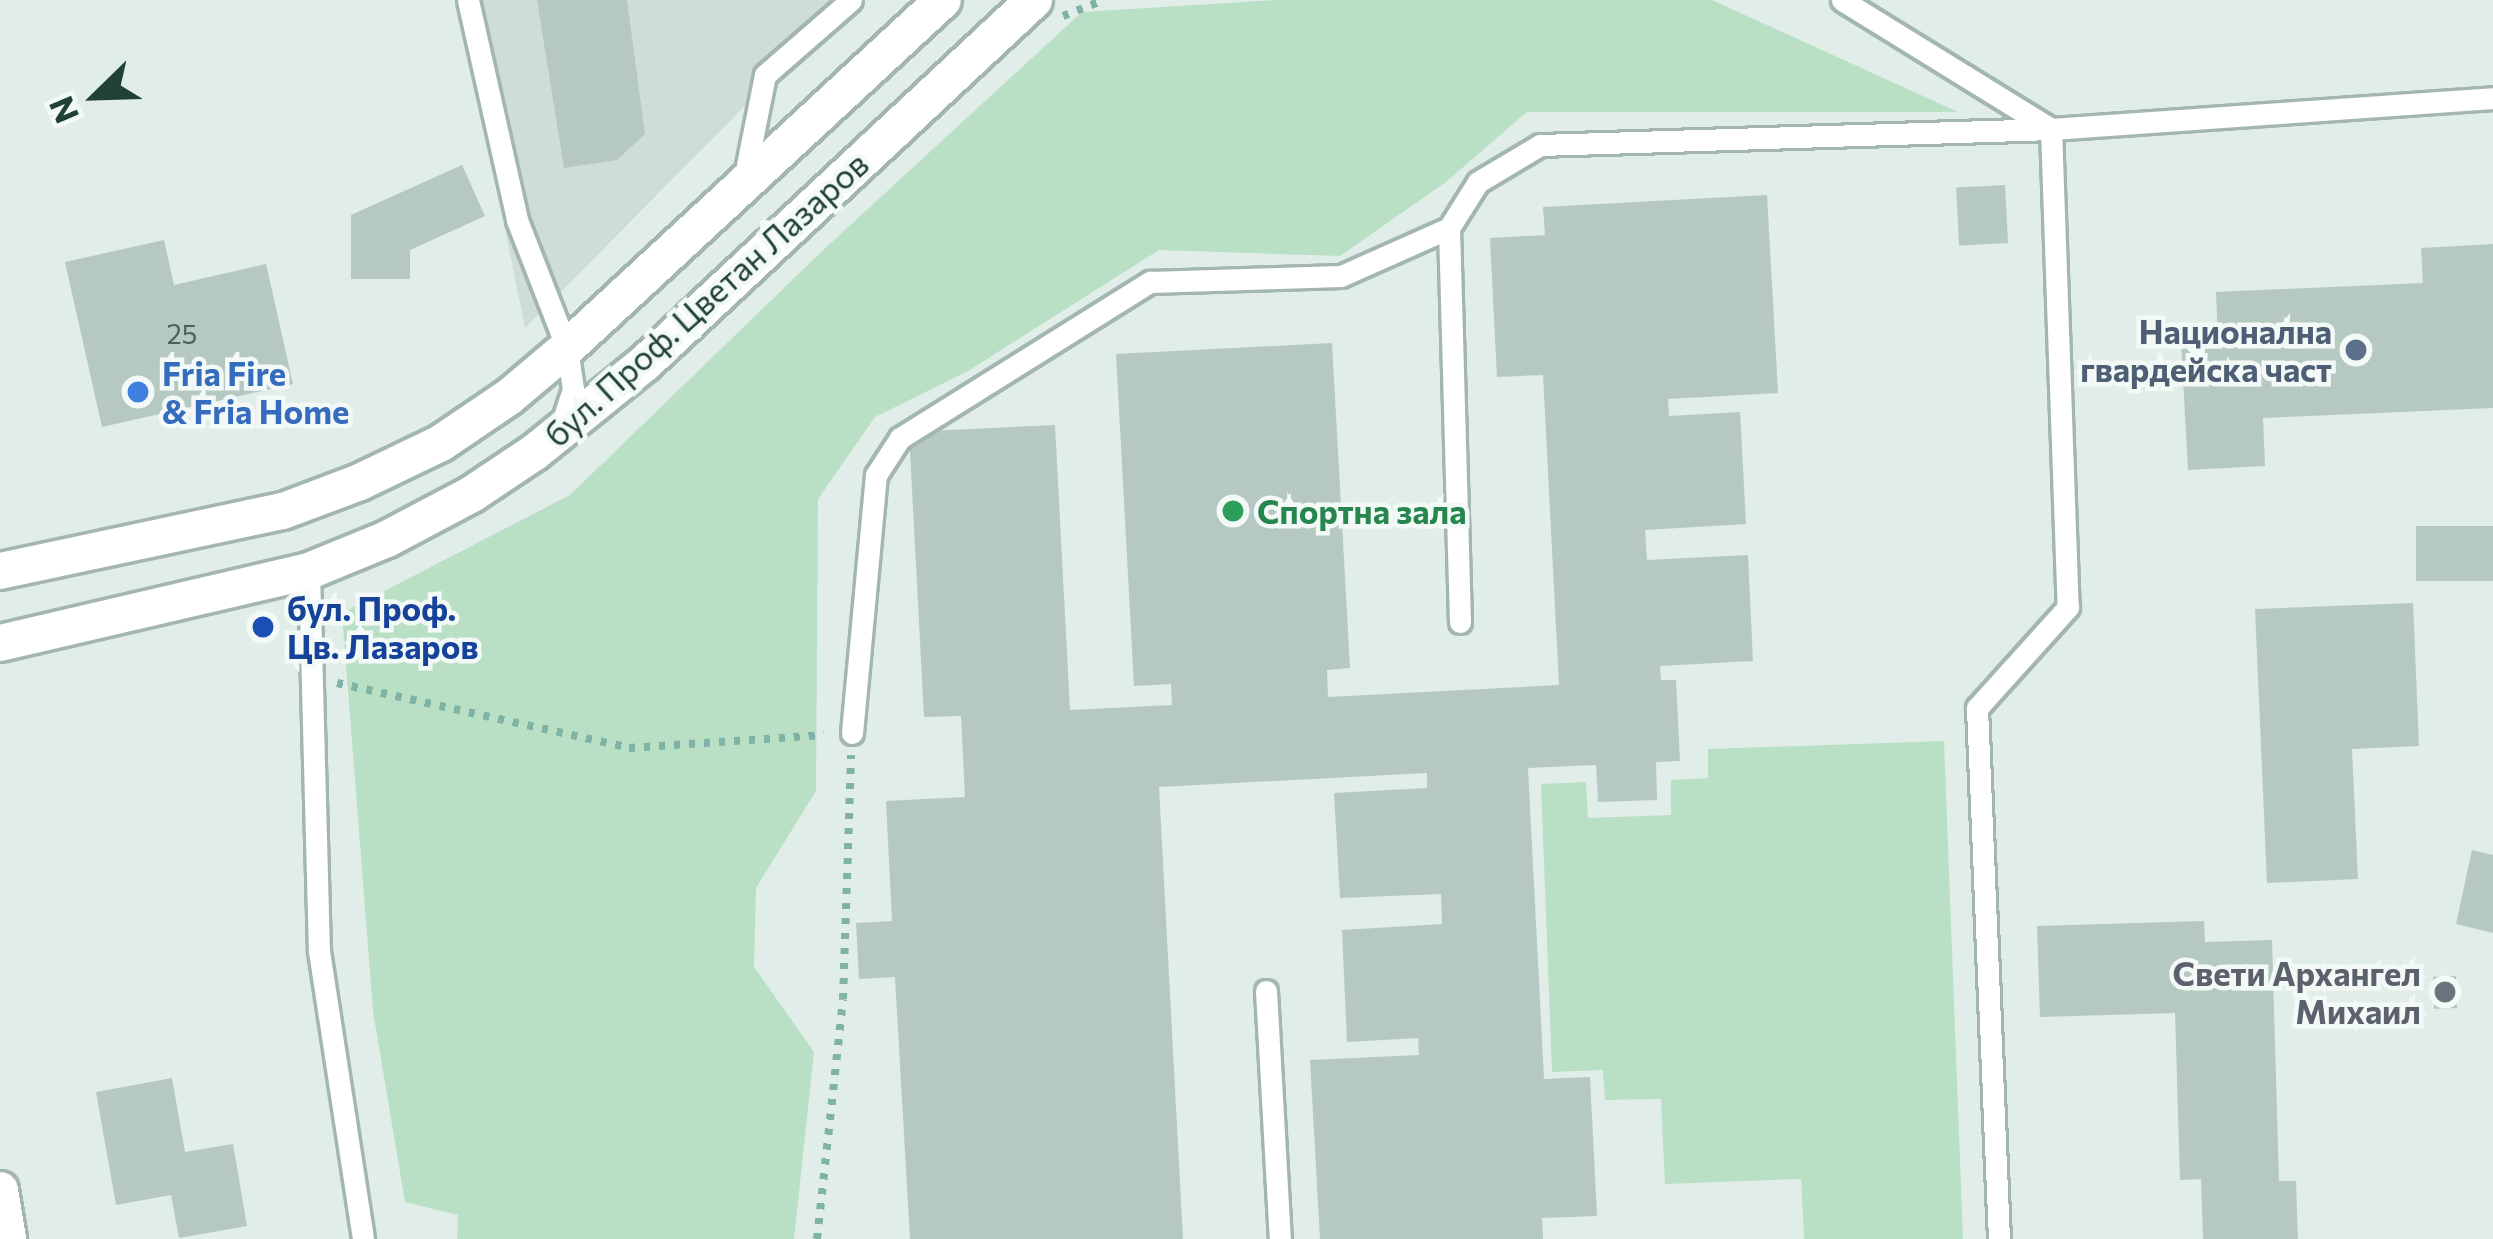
<!DOCTYPE html>
<meta charset="utf-8">
<style>
body{margin:0}
#map{position:relative;width:2493px;height:1239px;overflow:hidden;background:#e1ede8;font-family:Commissioner,sans-serif}
div>[style]{position:absolute}
.built>*{inset:0;background:#cfddd7}
.green>*{inset:0;background:#b9e0c5}
.building>*{inset:0;background:#b6c8c2;transform-origin:0 0}
.path>*{height:8px;margin-top:-4px;transform-origin:0;background:repeating-linear-gradient(90deg,#7fb3a5 0 6px,transparent 0 15px)}
.roads{filter:drop-shadow(3px 0 #a3b6b0) drop-shadow(-3px 0 #a3b6b0) drop-shadow(0 3px #a3b6b0) drop-shadow(0 -3px #a3b6b0)}
.service>*{height:21px;margin:-10.5px;padding:0 10.5px;transform-origin:10.5px;border-radius:10.5px;background:#fff}
.secondary>*{height:36px;margin:-18px;padding:0 18px;transform-origin:18px;border-radius:18px;background:#fff}
.dots>*{width:33px;height:33px;translate:-50% -50%;box-sizing:border-box;border:6px solid #f2f9f6;border-radius:50%}
span{translate:-50% -50%;white-space:nowrap;text-align:center;line-height:1.15;-webkit-text-stroke:9px #f2f9f6;paint-order:stroke}
.number-label{font-size:27px;color:#46625a}
.number-label span{-webkit-text-stroke-width:0}
.street-label{font-size:33px;color:#204038}
.service-label{font-size:33px;color:#4e5e75;font-weight:700}
.right{translate:-100% -50%;text-align:right}
.shop-label{font-size:33px;color:#366cbe;font-weight:700}
.left{translate:0 -50%;text-align:left}
.leisure-label{font-size:33px;color:#27864d;font-weight:700}
.transit-label{font-size:33px;color:#164399;font-weight:700}
.worship-label{font-size:33px;color:#5b616d;font-weight:700}
.north{position:absolute;left:36px;top:36px;width:120px;height:120px;-webkit-text-stroke:9px #f2f9f6;paint-order:stroke;rotate:247deg;font-size:33px;font-weight:700;line-height:48px;text-align:center;color:#204038}
.north::after{content:'';display:block;margin:auto;width:42px;height:54px;background:#204038;clip-path:polygon(50% 0,100% 100%,50% 72%,0 100%)}
</style>
<div id="map">
<div class="built">
<i style="clip-path:polygon(459px 0,850px 0,525px 328px)"></i>
</div>
<div class="green">
<i style="clip-path:polygon(1275px 0,1712px 0,1958px 112px,1527px 112px,1446px 182px,1340px 256px,1159px 250px,968px 371px,875px 417px,818px 499px,816px 791px,756px 888px,754px 967px,814px 1052px,794px 1239px,457px 1239px,458px 1215px,405px 1202px,373px 1011px,342px 613px,570px 495px,820px 253px,1082px 12px)"></i>
<i style="clip-path:polygon(1944px 741px,1963px 1239px,1804px 1239px,1801px 1179px,1665px 1184px,1661px 1099px,1605px 1100px,1603px 1070px,1552px 1072px,1541px 784px,1586px 782px,1588px 818px,1671px 815px,1671px 780px,1708px 778px,1708px 749px)"></i>
</div>
<div class="building">
<i style="clip-path:polygon(537px 0,627px 0,645px 134px,617px 160px,564px 168px)"></i>
<i style="clip-path:polygon(462px 165px,485px 216px,410px 250px,410px 279px,351px 279px,351px 215px)"></i>
<i style="left:2005px;top:185px;width:58px;height:49px;rotate:87deg"></i>
<i style="clip-path:polygon(1767px 195px,1778px 393px,1668px 399px,1669px 416px,1740px 412px,1746px 524px,1645px 530px,1647px 560px,1748px 555px,1753px 661px,1660px 666px,1661px 680px,1676px 680px,1680px 761px,1656px 762px,1657px 800px,1598px 802px,1596px 765px,1528px 768px,1544px 1079px,1590px 1077px,1597px 1216px,1542px 1218px,1543px 1239px,1320px 1239px,1310px 1060px,1419px 1055px,1418px 1038px,1347px 1042px,1342px 930px,1442px 924px,1441px 894px,1340px 898px,1334px 793px,1427px 788px,1427px 773px,1159px 787px,1183px 1239px,910px 1239px,895px 977px,859px 979px,856px 923px,892px 921px,886px 801px,965px 797px,961px 716px,924px 717px,909px 432px,1055px 425px,1070px 710px,1172px 705px,1171px 684px,1134px 686px,1116px 354px,1332px 343px,1350px 668px,1327px 670px,1328px 697px,1559px 685px,1543px 375px,1497px 377px,1490px 238px,1545px 235px,1543px 207px)"></i>
<i style="clip-path:polygon(164px 240px,174px 285px,266px 264px,293px 384px,102px 427px,65px 262px)"></i>
<i style="clip-path:polygon(2493px 244px,2493px 408px,2263px 418px,2265px 466px,2188px 470px,2181px 343px,2218px 341px,2216px 292px,2423px 283px,2421px 248px)"></i>
<i style="left:2493px;top:526px;width:55px;height:77px;rotate:90deg"></i>
<i style="clip-path:polygon(2413px 603px,2419px 746px,2352px 749px,2358px 879px,2267px 883px,2255px 609px)"></i>
<i style="clip-path:polygon(2472px 850px,2493px 855px,2493px 933px,2456px 924px)"></i>
<i style="clip-path:polygon(2204px 921px,2205px 942px,2272px 940px,2279px 1181px,2296px 1181px,2298px 1239px,2203px 1239px,2201px 1179px,2180px 1180px,2175px 1013px,2040px 1017px,2037px 926px)"></i>
<i style="left:2456px;top:976px;width:32px;height:23px;rotate:88deg"></i>
<i style="clip-path:polygon(172px 1078px,185px 1152px,233px 1144px,247px 1226px,179px 1238px,171px 1195px,116px 1205px,96px 1092px)"></i>
</div>
<div class="path">
<i style="left:1063px;top:16px;width:44px;rotate:-21.3deg"></i>
<i style="left:337px;top:683px;width:299px;rotate:12.5deg"></i>
<i style="left:629px;top:748px;width:195px;rotate:-3.8deg"></i>
<i style="left:817px;top:1239px;width:241px;rotate:-83.8deg"></i>
<i style="left:843px;top:999px;width:244px;rotate:-88.1deg"></i>
</div>
<div class="roads">
<div class="service">
<i style="left:468px;top:0;width:225px;rotate:77.4deg"></i>
<i style="left:517px;top:220px;width:137px;rotate:68.7deg"></i>
<i style="left:567px;top:348px;width:41px;rotate:81.7deg"></i>
<i style="left:573px;top:389px;width:39px;rotate:108deg"></i>
<i style="left:1842px;top:0;width:246px;rotate:31.7deg"></i>
<i style="left:2051px;top:129px;width:478px;rotate:88deg"></i>
<i style="left:2068px;top:607px;width:136px;rotate:132deg"></i>
<i style="left:1977px;top:708px;width:531px;rotate:87.63deg"></i>
<i style="left:744px;top:180px;width:107px;rotate:-78.7deg"></i>
<i style="left:765px;top:75px;width:114px;rotate:-41.1deg"></i>
<i style="left:309px;top:571px;width:380px;rotate:88.5deg"></i>
<i style="left:319px;top:951px;width:291px;rotate:81.3deg"></i>
<i style="left:1460px;top:622px;width:394px;rotate:-91.6deg"></i>
<i style="left:1449px;top:228px;width:54px;rotate:-57.8deg"></i>
<i style="left:1478px;top:182px;width:72px;rotate:-30.8deg"></i>
<i style="left:1540px;top:145px;width:511px;rotate:-1.79deg"></i>
<i style="left:2051px;top:129px;width:443px;rotate:-4deg"></i>
<i style="left:852px;top:733px;width:259px;rotate:-84.7deg"></i>
<i style="left:876px;top:475px;width:44px;rotate:-57deg"></i>
<i style="left:900px;top:438px;width:295px;rotate:-32deg"></i>
<i style="left:1150px;top:282px;width:191px;rotate:-1.8deg"></i>
<i style="left:1341px;top:276px;width:118px;rotate:-24deg"></i>
<i style="left:1266px;top:991px;width:248px;rotate:86.8deg"></i>
</div>
<div class="secondary">
<i style="left:0;top:571px;width:289px;rotate:-12deg"></i>
<i style="left:283px;top:511px;width:82px;rotate:-20.6deg"></i>
<i style="left:360px;top:482px;width:90px;rotate:-25.7deg"></i>
<i style="left:441px;top:443px;width:82px;rotate:-34.1deg"></i>
<i style="left:509px;top:397px;width:76px;rotate:-40.2deg"></i>
<i style="left:567px;top:348px;width:512px;rotate:-42.79deg"></i>
<i style="left:0;top:643px;width:317px;rotate:-13.1deg"></i>
<i style="left:309px;top:571px;width:84px;rotate:-22.3deg"></i>
<i style="left:387px;top:539px;width:96px;rotate:-27.9deg"></i>
<i style="left:472px;top:494px;width:76px;rotate:-33.7deg"></i>
<i style="left:535px;top:452px;width:141px;rotate:-39deg"></i>
<i style="left:645px;top:363px;width:532px;rotate:-43.02deg"></i>
<i style="left:0;top:1190px;width:50px;rotate:80.7deg"></i>
</div>
</div>
<div class="dots">
<i style="left:2356px;top:350px;background:#5c6f8a"></i>
<i style="left:138px;top:392px;background:#3f7fe0"></i>
<i style="left:1233px;top:511px;background:#2e9e5b"></i>
<i style="left:263px;top:627px;background:#1a4fb4"></i>
<i style="left:2445px;top:992px;background:#6b7280"></i>
</div>
<div class="number-label">
<span style="left:182px;top:334px">25</span>
</div>
<div class="street-label">
<span style="left:706px;top:299px;rotate:-42deg">бул. Проф. Цветан Лазаров</span>
</div>
<div class="service-label">
<span class="right" style="left:2332px;top:350px">Национална<br>гвардейска част</span>
</div>
<div class="shop-label">
<span class="left" style="left:162px;top:392px">Fria Fire<br>&amp; Fria Home</span>
</div>
<div class="leisure-label">
<span class="left" style="left:1257px;top:511px">Спортна зала</span>
</div>
<div class="transit-label">
<span class="left" style="left:287px;top:627px">бул. Проф.<br>Цв. Лазаров</span>
</div>
<div class="worship-label">
<span class="right" style="left:2421px;top:992px">Свети Архангел<br>Михаил</span>
</div>
<div class="north">N</div>
</div>
